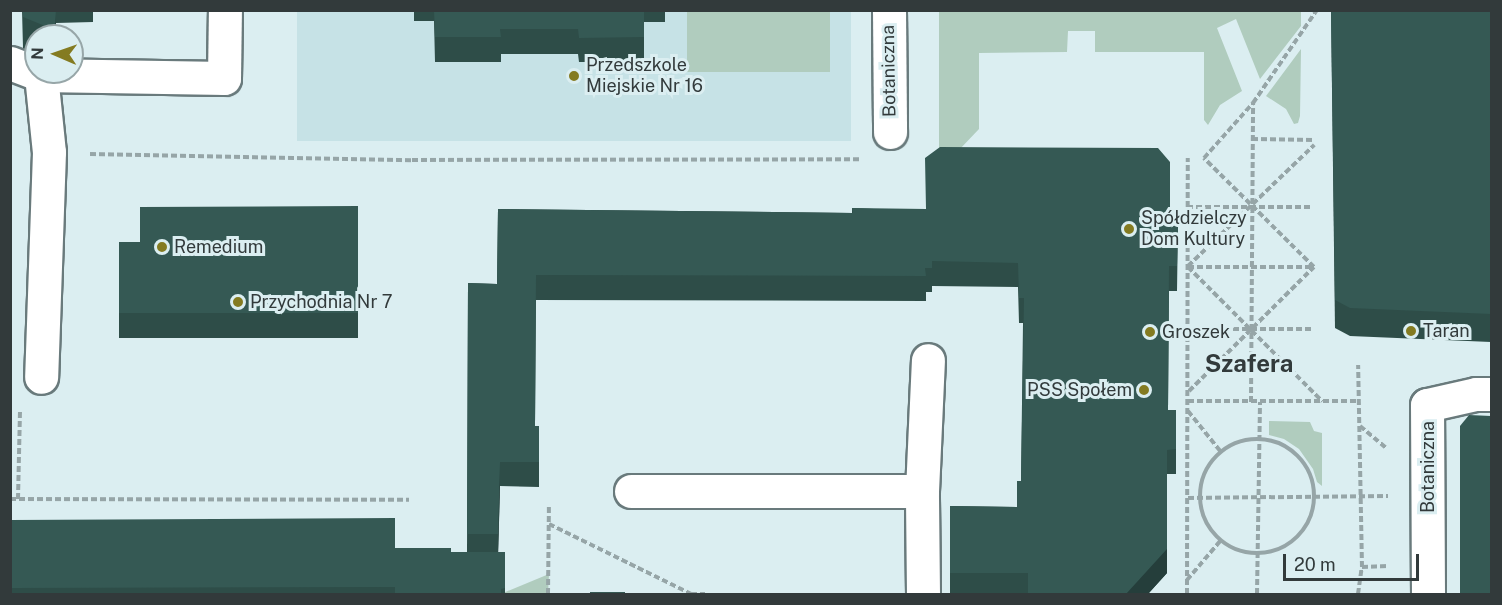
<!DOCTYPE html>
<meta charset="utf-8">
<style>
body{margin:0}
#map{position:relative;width:1502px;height:605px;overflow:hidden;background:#dbeef1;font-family:"Public Sans",sans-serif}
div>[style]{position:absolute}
.built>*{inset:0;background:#c6e2e6;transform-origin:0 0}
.green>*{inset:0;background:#b0ccbe;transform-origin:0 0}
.path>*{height:4px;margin-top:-2px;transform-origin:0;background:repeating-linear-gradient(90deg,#96a5a7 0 6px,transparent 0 9px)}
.path>.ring{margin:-2px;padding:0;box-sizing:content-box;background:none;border:4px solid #96a5a7;border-radius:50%}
.roads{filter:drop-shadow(2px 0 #697a7c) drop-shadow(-2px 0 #697a7c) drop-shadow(0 2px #697a7c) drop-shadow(0 -2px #697a7c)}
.minor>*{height:33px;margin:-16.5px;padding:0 16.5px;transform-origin:16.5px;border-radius:16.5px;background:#fff}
.wall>*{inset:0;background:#2e4d48}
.shaded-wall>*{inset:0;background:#253e3b}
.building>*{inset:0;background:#355954;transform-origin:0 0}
.dots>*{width:16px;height:16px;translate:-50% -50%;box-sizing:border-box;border:3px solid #dbeef1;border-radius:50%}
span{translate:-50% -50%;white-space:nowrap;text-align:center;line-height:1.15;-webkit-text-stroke:6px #dbeef1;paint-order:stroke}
.poi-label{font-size:18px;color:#323a3b}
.left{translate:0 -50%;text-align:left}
.right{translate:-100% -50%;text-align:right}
.street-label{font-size:18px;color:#323a3b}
.district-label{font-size:24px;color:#323a3b;font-weight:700}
.frame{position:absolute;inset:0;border:12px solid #323a3b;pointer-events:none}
.north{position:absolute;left:24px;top:24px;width:60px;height:60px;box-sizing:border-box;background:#dbeef1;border:2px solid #97a6a8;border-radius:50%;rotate:272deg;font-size:16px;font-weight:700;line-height:24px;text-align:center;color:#323a3b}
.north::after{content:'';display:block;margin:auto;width:21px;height:27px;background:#847b21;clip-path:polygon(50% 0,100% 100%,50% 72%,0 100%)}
.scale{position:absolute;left:1283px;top:554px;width:136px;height:27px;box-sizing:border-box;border:3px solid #323a3b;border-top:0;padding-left:8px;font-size:18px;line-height:21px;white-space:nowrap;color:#323a3b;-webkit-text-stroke:4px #dbeef1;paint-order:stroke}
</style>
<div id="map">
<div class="built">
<i style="left:297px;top:11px;width:554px;height:130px"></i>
</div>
<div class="green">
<i style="left:687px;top:11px;width:143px;height:61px"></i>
<i style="clip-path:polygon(939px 11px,1301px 11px,1301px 26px,1260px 79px,1236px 19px,1217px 28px,1242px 91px,1220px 105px,1208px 125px,1204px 120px,1204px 52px,1095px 52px,1095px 31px,1068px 31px,1067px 52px,979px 53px,979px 129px,959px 150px,939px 150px)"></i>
<i style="clip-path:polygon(1301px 49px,1300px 116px,1298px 123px,1294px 124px,1286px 109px,1266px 96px)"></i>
<i style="clip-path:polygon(1269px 421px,1310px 422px,1314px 431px,1322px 433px,1322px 486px,1317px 482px,1313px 469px,1299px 449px,1284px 439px,1269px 435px)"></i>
<i style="clip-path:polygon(549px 574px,548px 594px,503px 594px,503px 593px)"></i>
</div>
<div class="path">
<i style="left:1252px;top:139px;width:62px;rotate:0.9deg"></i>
<i style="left:90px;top:154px;width:322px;rotate:1.1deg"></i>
<i style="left:412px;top:160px;width:447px;rotate:-0.1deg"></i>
<i style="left:1187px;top:207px;width:126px"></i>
<i style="left:1188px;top:266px;width:175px;rotate:-43.8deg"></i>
<i style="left:1188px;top:267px;width:190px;rotate:45deg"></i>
<i style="left:1188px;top:267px;width:125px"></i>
<i style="left:1314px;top:267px;width:155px;rotate:-135.3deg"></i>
<i style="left:1204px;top:158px;width:74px;rotate:-48.3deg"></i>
<i style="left:1253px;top:103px;width:113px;rotate:-55.5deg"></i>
<i style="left:1188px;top:329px;width:126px"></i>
<i style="left:1189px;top:391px;width:176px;rotate:-44.8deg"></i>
<i style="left:1188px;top:401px;width:170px"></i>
<i style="left:1251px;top:402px;width:299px;rotate:-89.6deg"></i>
<i style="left:1188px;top:411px;width:53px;rotate:51.2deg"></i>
<i style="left:1360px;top:426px;width:34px;rotate:40deg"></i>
<i class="ring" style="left:1200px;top:439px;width:110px;height:110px"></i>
<i style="left:1188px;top:498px;width:200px;rotate:-0.6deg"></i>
<i style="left:10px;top:499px;width:399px;rotate:0.1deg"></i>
<i style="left:18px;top:499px;width:89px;rotate:-88.7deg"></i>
<i style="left:549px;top:524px;width:158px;rotate:26.2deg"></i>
<i style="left:691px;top:594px;width:14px"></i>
<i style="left:1362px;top:567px;width:26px;rotate:-2deg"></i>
<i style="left:1187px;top:580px;width:52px;rotate:-49.6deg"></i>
<i style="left:548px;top:594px;width:89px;rotate:-89.4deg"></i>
<i style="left:1187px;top:594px;width:436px;rotate:-89.9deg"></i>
<i style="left:1257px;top:594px;width:192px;rotate:-89.1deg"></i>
<i style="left:1358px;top:594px;width:27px;rotate:-82deg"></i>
<i style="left:1362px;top:567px;width:202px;rotate:-91.1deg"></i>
</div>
<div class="roads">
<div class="minor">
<i style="left:889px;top:10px;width:122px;rotate:89.5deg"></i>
<i style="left:10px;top:63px;width:33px;rotate:21deg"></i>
<i style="left:41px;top:75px;width:77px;rotate:84.1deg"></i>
<i style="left:49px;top:152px;width:225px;rotate:92deg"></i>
<i style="left:41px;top:75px;width:183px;rotate:0.9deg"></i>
<i style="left:224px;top:78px;width:68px;rotate:-89.2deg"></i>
<i style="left:631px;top:491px;width:291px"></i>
<i style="left:923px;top:594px;width:103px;rotate:-90.6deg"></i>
<i style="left:922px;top:491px;width:131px;rotate:-87.4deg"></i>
<i style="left:1428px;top:594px;width:189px;rotate:-90.3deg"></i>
<i style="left:1427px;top:405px;width:50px;rotate:-12.7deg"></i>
<i style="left:1476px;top:394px;width:16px"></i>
</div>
</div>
<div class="wall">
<i style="clip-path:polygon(22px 10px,93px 10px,93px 22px,56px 23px,56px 36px,36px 36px,36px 53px,23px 48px)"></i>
<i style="clip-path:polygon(414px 10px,665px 10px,665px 22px,644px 22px,644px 62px,579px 62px,578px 54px,501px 54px,501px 62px,435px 62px,434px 21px,414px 21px)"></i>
<i style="clip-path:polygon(1331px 10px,1491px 10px,1491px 342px,1350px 336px,1335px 328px)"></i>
<i style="clip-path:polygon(358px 206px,358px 338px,119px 338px,119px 242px,140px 242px)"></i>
<i style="clip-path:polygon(852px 208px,1178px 223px,1177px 291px,1169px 291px,1168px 410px,1176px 410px,1176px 474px,1167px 474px,1167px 573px,1148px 594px,950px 594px,950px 506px,1017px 507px,1021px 481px,1023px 323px,1019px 323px,1018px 287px,932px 286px,932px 292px,926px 292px,926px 301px,536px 300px,535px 426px,539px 426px,539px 487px,500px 486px,498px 552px,505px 552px,505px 594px,10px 594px,10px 520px,451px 552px,467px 552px,468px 283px,497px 284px,498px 209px,852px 213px)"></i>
</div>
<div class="shaded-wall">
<i style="clip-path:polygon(56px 10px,56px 36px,55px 36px)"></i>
<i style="clip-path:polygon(1167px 450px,1167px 573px,1148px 594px,1126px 594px)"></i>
<i style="clip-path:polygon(500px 462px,500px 486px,498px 559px,498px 534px)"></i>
</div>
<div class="building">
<i style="clip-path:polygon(23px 10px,56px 10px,55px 26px,45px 26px,23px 17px)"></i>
<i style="clip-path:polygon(434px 10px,644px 10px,644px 37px,579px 38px,578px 29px,500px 29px,501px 37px,435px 37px)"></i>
<i style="clip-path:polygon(1331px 10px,1491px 10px,1491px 314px,1350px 308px,1335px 300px)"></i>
<i style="clip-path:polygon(940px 147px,1158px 148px,1170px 162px,1170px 223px,1178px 223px,1177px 266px,1169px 266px,1168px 410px,1176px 410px,1176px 449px,1167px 450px,1167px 549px,1126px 594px,1028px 594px,1028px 573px,950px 573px,950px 506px,1017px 507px,1017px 481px,1021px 481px,1024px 298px,1019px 298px,1018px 263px,932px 261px,932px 268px,925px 268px,926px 276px,536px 275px,535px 426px,539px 426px,539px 462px,500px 462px,498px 534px,467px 534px,468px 283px,497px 284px,498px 209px,853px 213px,852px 208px,926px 209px,925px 158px)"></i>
<i style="clip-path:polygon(358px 206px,358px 313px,119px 313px,119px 242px,140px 242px,140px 207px)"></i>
<i style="clip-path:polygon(1469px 415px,1491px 416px,1491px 594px,1460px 594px,1460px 426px)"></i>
<i style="clip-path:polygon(395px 518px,395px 548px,451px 548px,451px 552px,505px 552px,505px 588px,501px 589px,501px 594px,395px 594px,395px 587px,10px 588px,10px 520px)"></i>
<i style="left:590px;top:592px;width:35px;height:2px"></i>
</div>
<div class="dots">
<i style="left:574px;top:76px;background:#847b21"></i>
<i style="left:1129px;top:229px;background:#847b21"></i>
<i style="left:162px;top:247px;background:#847b21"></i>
<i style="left:238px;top:302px;background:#847b21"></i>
<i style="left:1411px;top:331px;background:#847b21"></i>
<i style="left:1150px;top:332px;background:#847b21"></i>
<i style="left:1144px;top:390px;background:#847b21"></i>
</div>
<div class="poi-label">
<span class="left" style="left:586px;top:76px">Przedszkole<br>Miejskie Nr 16</span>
<span class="left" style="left:1141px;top:229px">Spółdzielczy<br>Dom Kultury</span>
<span class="left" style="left:174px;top:247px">Remedium</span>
<span class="left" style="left:250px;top:302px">Przychodnia Nr 7</span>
<span class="left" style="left:1423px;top:331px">Taran</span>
<span class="left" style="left:1162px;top:332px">Groszek</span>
<span class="right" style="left:1132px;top:390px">PSS Społem</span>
</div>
<div class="street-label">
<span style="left:889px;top:71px;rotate:-91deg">Botaniczna</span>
<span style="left:1428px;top:467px;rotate:-90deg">Botaniczna</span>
</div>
<div class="district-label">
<span style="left:1249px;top:364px">Szafera</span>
</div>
<div class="frame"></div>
<div class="north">N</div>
<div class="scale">20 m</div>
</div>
